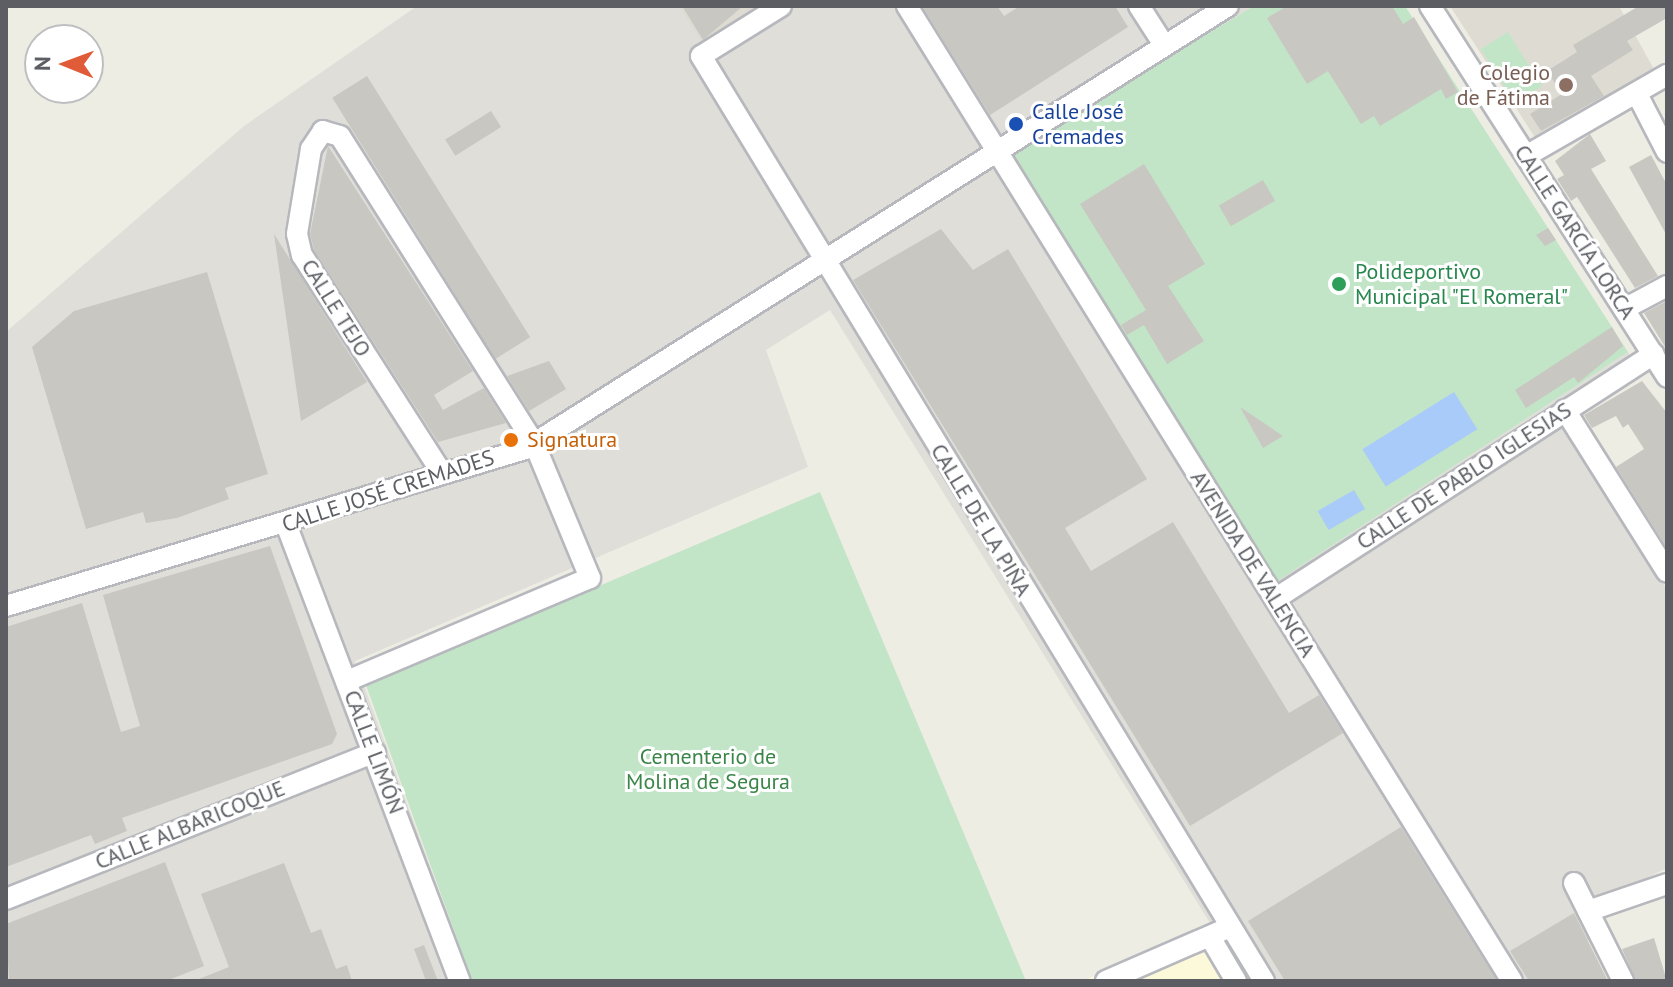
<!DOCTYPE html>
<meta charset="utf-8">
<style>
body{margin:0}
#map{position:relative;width:1673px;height:987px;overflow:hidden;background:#eeede4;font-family:"PT Sans",sans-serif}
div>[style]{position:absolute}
.commercial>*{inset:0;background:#fcf9db}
.industrial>*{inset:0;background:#dfded8}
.education>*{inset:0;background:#dedcd2}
.green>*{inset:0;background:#c2e4c7;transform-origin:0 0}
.water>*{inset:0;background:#a8cbfa;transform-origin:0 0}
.building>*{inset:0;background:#c9c7c1;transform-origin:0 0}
.roads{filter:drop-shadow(2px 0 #b6b8bd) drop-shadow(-2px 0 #b6b8bd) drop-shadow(0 2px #b6b8bd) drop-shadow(0 -2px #b6b8bd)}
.minor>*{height:20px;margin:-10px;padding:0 10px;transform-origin:10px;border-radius:10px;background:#fff}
.dots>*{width:22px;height:22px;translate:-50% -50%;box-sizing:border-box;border:4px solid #fff;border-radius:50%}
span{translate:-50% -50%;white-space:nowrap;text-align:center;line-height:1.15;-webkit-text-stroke:6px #fff;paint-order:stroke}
.education-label{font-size:22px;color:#785e54}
.right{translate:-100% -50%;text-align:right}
.transit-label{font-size:22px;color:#164399}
.left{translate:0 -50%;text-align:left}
.street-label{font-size:22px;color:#5c5e64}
.leisure-label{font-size:22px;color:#27864d}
.food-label{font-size:22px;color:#c56008}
.park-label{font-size:22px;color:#3a8548}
.frame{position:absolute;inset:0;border:8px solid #5c5e64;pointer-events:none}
.north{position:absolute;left:24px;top:24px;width:80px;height:80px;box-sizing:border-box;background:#fff;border:2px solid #bebfc1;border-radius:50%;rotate:271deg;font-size:22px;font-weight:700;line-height:32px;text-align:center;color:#5c5e64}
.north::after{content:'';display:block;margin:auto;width:28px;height:36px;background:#e05c38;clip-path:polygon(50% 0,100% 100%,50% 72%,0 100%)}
</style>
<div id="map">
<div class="commercial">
<i style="clip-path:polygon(1210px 928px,1246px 981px,1082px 981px)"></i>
</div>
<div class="industrial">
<i style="clip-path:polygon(417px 6px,1254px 6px,1012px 151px,1276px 582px,1628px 352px,1641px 375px,1565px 427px,1667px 589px,1667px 868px,1592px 905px,1604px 931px,1562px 955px,1575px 981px,1246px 981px,830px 310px,766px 350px,808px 467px,355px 661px,472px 981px,6px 981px,6px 332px,244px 126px)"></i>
</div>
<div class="education">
<i style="clip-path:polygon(679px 6px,767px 6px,704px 46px)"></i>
<i style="clip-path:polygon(1450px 6px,1619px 6px,1655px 71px,1536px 139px)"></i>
</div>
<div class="green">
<i style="clip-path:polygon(1254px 6px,1405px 6px,1628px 352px,1276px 582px,1011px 151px)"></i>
<i style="left:1508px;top:32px;width:64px;height:32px;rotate:58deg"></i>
<i style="clip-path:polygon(820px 492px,1026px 981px,472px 981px,366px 685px)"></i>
</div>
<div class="water">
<i style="left:1454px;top:392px;width:44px;height:108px;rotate:58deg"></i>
<i style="left:1354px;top:490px;width:22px;height:42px;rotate:60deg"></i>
</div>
<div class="building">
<i style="clip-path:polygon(682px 6px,743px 6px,703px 40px)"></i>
<i style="clip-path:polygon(922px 6px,997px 6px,1004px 16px,1020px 6px,1115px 6px,1128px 27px,990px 115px)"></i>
<i style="clip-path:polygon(1287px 6px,1392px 6px,1403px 24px,1414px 17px,1458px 92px,1446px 99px,1441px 89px,1380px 126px,1374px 116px,1361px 124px,1328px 71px,1307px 84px,1267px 18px)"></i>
<i style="clip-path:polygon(1639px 6px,1667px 6px,1667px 18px,1627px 41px,1633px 50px,1591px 76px,1604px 96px,1541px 131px,1530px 114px,1562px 94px,1547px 71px,1577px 52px,1573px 45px)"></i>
<i style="left:367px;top:76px;width:308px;height:41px;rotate:58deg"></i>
<i style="left:491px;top:111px;width:19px;height:54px;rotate:58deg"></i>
<i style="clip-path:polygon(1590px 134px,1606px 161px,1591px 169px,1658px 276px,1635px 288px,1577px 197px,1571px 201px,1557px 179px,1564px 175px,1555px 161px)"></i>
<i style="clip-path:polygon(328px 146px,473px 371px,434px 395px,443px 410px,484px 388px,506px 423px,438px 442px,314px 250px,310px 234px)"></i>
<i style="clip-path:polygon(1651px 155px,1667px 185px,1667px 236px,1629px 167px)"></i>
<i style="clip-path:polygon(1144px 164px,1205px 264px,1168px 286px,1204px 341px,1167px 364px,1144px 325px,1127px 335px,1121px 325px,1146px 310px,1080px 204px)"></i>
<i style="left:1263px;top:180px;width:24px;height:51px;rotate:60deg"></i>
<i style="clip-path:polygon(1548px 228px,1556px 240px,1545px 246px,1536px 235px)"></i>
<i style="clip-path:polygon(941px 229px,973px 270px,1008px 249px,1147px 479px,1065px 528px,1091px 571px,1173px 522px,1289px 713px,1319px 695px,1343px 733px,1190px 826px,853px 280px)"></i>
<i style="clip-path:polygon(274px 234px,367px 382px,301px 421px)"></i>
<i style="clip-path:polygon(207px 272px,268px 474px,225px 488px,229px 499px,177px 518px,146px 523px,143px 512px,86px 529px,32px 347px,74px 311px)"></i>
<i style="clip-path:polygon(1667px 301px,1667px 350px,1644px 313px)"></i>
<i style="clip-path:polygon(1612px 327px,1623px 346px,1578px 383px,1574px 377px,1526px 408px,1515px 390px)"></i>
<i style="clip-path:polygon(549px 361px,566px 389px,529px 411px,507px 376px)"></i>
<i style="clip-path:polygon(1642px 381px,1667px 413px,1667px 548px,1616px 467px,1644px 449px,1628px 424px,1623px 428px,1616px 416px,1592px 428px,1584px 415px)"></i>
<i style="clip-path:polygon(1240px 407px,1283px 436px,1263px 448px)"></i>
<i style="clip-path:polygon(270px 546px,337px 734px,332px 744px,122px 818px,127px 831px,95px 844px,91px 835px,6px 867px,6px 627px,82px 603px,121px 732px,140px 726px,103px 595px)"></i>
<i style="clip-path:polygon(1401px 827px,1497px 981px,1285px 981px,1248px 921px)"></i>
<i style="clip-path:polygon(165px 862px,204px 966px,166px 981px,9px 981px,6px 924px)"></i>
<i style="clip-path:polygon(284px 863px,311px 933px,321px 929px,336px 969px,347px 965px,352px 981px,194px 981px,229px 967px,201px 894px)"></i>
<i style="clip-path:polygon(1574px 913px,1608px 981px,1529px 981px,1510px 951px)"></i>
<i style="clip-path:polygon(1654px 938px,1667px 981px,1636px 981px,1622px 949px)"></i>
<i style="clip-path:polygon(424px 945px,438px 981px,426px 981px,414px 949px)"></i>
</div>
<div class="roads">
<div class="minor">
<i style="left:781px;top:6px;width:94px;rotate:148deg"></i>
<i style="left:701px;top:56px;width:1083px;rotate:58.67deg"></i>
<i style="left:907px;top:6px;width:1147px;rotate:58.18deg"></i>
<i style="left:1139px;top:6px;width:46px;rotate:57.3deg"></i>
<i style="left:1430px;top:6px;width:440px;rotate:57.4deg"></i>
<i style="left:1637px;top:94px;width:65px;rotate:62.7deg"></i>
<i style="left:1526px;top:156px;width:163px;rotate:-29.9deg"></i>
<i style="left:1624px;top:309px;width:49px;rotate:-28.1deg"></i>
<i style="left:1565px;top:410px;width:191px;rotate:57.8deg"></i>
<i style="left:286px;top:524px;width:489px;rotate:69.2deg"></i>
<i style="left:1275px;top:599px;width:451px;rotate:-32.9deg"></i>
<i style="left:6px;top:606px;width:542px;rotate:-16.83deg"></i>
<i style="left:525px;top:449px;width:831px;rotate:-32.22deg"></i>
<i style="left:347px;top:681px;width:264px;rotate:-23deg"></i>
<i style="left:590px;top:578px;width:146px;rotate:-112.5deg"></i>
<i style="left:534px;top:443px;width:363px;rotate:-122.3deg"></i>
<i style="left:340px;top:136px;width:18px;rotate:-164deg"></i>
<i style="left:323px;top:131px;width:22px;rotate:124deg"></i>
<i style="left:311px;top:149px;width:86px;rotate:99.4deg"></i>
<i style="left:297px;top:234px;width:22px;rotate:77deg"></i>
<i style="left:302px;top:255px;width:255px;rotate:57.3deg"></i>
<i style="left:1574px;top:883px;width:110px;rotate:63.4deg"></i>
<i style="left:6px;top:899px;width:397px;rotate:-21.7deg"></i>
<i style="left:1588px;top:911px;width:83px;rotate:-18.9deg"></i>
<i style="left:1210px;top:937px;width:51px;rotate:59.4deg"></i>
<i style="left:1106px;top:981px;width:135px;rotate:-23.5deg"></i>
</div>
</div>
<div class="dots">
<i style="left:1566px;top:85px;background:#8d6e63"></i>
<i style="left:1016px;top:124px;background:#1a4fb4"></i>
<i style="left:1339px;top:284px;background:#2e9e5b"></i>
<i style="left:511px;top:440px;background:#e8710a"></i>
</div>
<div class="education-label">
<span class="right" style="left:1550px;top:85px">Colegio<br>de Fátima</span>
</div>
<div class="transit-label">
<span class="left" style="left:1032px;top:124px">Calle José<br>Cremades</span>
</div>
<div class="street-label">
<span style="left:1575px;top:232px;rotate:57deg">CALLE GARCÍA LORCA</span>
<span style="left:336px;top:308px;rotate:58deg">CALLE TEJO</span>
<span style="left:1464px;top:476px;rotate:-33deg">CALLE DE PABLO IGLESIAS</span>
<span style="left:388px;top:491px;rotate:-18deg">CALLE JOSÉ CREMADES</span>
<span style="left:981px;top:520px;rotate:59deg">CALLE DE LA PIÑA</span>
<span style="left:1253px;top:564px;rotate:58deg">AVENIDA DE VALENCIA</span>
<span style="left:374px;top:752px;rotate:69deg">CALLE LIMÓN</span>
<span style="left:190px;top:825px;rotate:-22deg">CALLE ALBARICOQUE</span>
</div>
<div class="leisure-label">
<span class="left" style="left:1355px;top:284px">Polideportivo<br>Municipal "El Romeral"</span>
</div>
<div class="food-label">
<span class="left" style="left:527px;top:440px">Signatura</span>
</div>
<div class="park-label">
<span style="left:708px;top:769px">Cementerio de<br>Molina de Segura</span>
</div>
<div class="frame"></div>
<div class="north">N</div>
</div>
